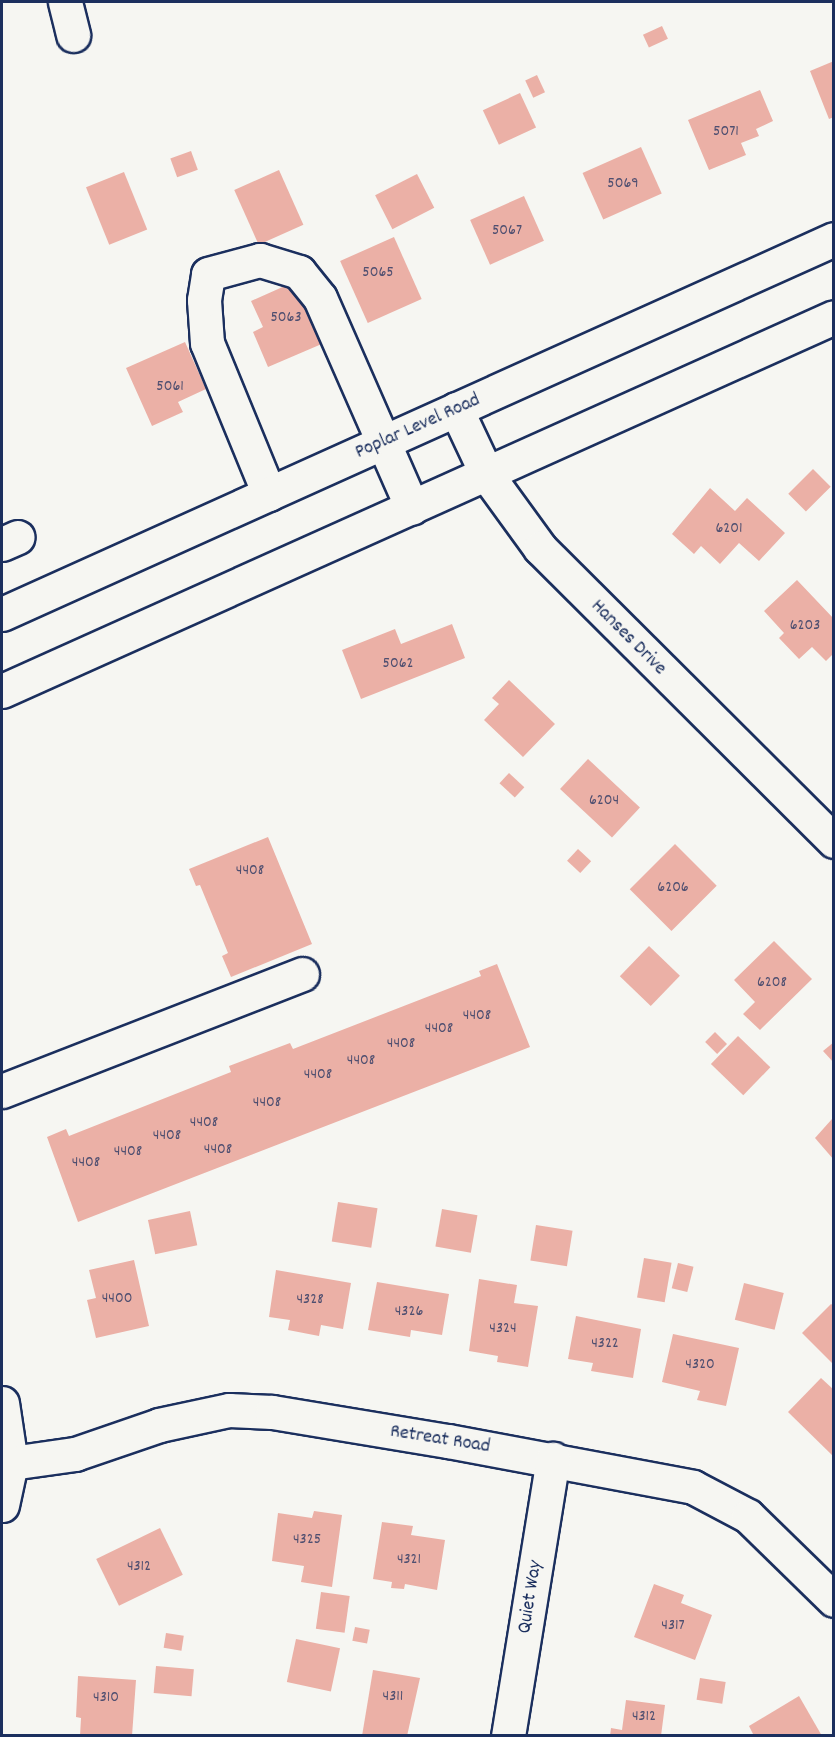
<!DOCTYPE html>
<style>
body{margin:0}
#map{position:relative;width:835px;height:1737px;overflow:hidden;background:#f6f6f2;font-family:Dekko,sans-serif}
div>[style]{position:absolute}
.building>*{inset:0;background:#ebb0a6;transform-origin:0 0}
.roads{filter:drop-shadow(2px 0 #1b2f5e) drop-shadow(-2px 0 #1b2f5e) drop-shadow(0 2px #1b2f5e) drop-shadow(0 -2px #1b2f5e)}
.minor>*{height:33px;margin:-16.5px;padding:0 16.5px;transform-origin:16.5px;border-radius:16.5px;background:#f6f6f2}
.major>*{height:33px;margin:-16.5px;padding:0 16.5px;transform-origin:16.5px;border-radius:16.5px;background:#f6f6f2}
span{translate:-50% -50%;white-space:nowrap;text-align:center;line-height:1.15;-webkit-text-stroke:5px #f6f6f2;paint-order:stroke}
.number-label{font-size:16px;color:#4f4f70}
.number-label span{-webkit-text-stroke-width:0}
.street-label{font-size:20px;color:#1b2f5e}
.frame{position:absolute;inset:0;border:3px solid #1b2f5e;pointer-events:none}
</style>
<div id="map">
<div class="building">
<i style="left:662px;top:26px;width:14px;height:21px;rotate:65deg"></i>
<i style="clip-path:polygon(834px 61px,834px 117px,829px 119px,810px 71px)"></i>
<i style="left:537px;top:75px;width:19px;height:13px;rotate:65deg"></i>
<i style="clip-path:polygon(760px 90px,773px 121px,756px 129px,759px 136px,741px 143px,746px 155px,709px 170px,688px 120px)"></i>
<i style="left:520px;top:93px;width:38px;height:41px;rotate:65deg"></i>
<i style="left:641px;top:147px;width:51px;height:64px;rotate:66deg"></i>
<i style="left:191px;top:151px;width:20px;height:22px;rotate:70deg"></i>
<i style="left:279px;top:170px;width:60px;height:49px;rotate:66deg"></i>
<i style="left:124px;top:172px;width:62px;height:41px;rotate:68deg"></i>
<i style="left:417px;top:174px;width:38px;height:47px;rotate:63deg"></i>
<i style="left:524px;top:196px;width:49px;height:59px;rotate:66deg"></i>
<i style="left:394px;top:237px;width:68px;height:59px;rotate:66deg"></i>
<i style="clip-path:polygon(296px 281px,324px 343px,268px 367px,253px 332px,263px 327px,251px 301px)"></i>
<i style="clip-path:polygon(185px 342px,206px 389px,178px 402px,183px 412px,152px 426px,126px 368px)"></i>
<i style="left:813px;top:469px;width:25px;height:35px;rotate:45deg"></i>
<i style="clip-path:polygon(710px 488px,735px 511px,747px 498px,785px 533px,759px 561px,739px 543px,720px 564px,701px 546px,694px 554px,672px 534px)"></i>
<i style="clip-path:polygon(797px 580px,834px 619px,834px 653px,826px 661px,812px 647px,799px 659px,779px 638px,784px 633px,764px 611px)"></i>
<i style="clip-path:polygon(452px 624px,465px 658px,361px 699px,342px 650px,395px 629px,401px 644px)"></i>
<i style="clip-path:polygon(509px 680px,555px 724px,523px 757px,484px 720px,499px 704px,492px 698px)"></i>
<i style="left:588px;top:759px;width:71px;height:41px;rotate:43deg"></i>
<i style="left:509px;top:773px;width:21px;height:14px;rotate:43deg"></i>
<i style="clip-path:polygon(268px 837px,312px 944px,231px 977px,222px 956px,228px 953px,200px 885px,196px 886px,189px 869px)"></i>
<i style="left:675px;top:844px;width:59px;height:64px;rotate:45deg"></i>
<i style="left:578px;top:849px;width:18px;height:16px;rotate:43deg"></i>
<i style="clip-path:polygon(774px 941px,812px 979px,760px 1030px,743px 1014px,755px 1002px,734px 980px)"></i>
<i style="left:649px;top:946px;width:43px;height:42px;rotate:44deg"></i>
<i style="clip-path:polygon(497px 964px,530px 1047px,78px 1222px,47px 1137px,66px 1129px,69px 1136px,231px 1072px,229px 1066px,290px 1043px,293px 1049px,481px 976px,479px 971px)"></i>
<i style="left:715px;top:1032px;width:17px;height:14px;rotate:45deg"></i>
<i style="left:738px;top:1036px;width:45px;height:39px;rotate:44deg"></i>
<i style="clip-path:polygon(834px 1042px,834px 1063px,823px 1051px)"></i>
<i style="clip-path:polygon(832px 1119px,834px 1120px,834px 1160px,815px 1138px)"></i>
<i style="left:338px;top:1202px;width:40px;height:40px;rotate:9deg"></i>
<i style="left:442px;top:1209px;width:36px;height:38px;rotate:10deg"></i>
<i style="left:190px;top:1211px;width:35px;height:43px;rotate:78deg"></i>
<i style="left:536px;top:1225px;width:37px;height:36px;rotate:9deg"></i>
<i style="left:644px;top:1258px;width:28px;height:40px;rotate:10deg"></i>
<i style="clip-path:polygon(134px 1260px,149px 1326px,96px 1338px,87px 1300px,96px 1298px,89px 1270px)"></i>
<i style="left:678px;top:1263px;width:16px;height:26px;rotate:14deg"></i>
<i style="clip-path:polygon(276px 1270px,351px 1283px,343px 1329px,321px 1325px,319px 1336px,288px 1330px,290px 1320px,269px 1317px)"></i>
<i style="clip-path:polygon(479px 1279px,517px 1285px,514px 1303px,538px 1306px,528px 1367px,497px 1362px,498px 1356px,469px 1351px)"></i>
<i style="clip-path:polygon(377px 1282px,449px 1294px,442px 1335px,411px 1330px,410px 1337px,368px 1330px)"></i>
<i style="left:744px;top:1283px;width:41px;height:38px;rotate:14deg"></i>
<i style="clip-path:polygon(831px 1304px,834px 1306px,834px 1365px,802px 1333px)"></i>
<i style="clip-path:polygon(576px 1316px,641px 1329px,633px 1378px,591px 1371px,593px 1363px,568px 1359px)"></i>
<i style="clip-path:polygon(673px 1334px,739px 1348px,726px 1406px,697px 1400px,700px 1391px,662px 1382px)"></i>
<i style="clip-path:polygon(821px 1378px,834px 1390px,834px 1457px,788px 1412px)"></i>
<i style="clip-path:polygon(314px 1511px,342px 1515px,332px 1587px,301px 1582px,304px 1566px,272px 1561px,278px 1513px,312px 1518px)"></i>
<i style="clip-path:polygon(382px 1522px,413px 1526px,411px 1535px,445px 1540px,437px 1590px,405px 1584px,404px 1589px,391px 1588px,392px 1582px,373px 1579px)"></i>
<i style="left:160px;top:1528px;width:52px;height:71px;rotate:64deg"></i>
<i style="clip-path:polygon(654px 1584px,684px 1595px,681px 1603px,712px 1615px,695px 1660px,634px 1637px)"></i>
<i style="left:321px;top:1592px;width:29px;height:37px;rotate:8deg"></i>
<i style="left:355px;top:1627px;width:15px;height:14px;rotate:11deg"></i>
<i style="left:166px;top:1633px;width:18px;height:15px;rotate:9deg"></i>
<i style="left:296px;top:1639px;width:45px;height:44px;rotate:12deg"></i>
<i style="left:156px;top:1666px;width:38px;height:27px;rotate:5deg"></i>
<i style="clip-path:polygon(373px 1670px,420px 1678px,407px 1736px,362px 1736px)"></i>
<i style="clip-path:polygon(78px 1676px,136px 1680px,132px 1736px,80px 1736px,81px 1718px,76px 1717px)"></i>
<i style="left:700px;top:1678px;width:26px;height:22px;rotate:9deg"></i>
<i style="clip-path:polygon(799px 1696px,822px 1736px,754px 1736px,749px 1726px)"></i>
<i style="clip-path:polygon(626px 1700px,665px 1705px,661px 1736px,610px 1736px,611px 1728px,622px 1730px)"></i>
</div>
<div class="roads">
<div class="minor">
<i style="left:65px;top:2px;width:34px;rotate:76deg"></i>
<i style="left:456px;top:409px;width:73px;rotate:64.8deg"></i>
<i style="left:487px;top:475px;width:90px;rotate:54deg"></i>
<i style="left:540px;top:548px;width:415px;rotate:44.9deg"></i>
<i style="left:269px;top:494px;width:163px;rotate:-112.3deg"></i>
<i style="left:207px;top:343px;width:43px;rotate:-94deg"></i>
<i style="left:204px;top:300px;width:26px;rotate:-81deg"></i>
<i style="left:208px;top:274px;width:54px;rotate:-15.1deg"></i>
<i style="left:260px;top:260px;width:41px;rotate:17.1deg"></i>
<i style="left:299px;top:272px;width:33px;rotate:51deg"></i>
<i style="left:320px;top:298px;width:229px;rotate:66.3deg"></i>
<i style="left:2px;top:544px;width:17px;rotate:-24deg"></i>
<i style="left:2px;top:1091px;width:322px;rotate:-21.3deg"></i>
<i style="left:2px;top:1403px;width:61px;rotate:81.5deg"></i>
<i style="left:11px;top:1463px;width:43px;rotate:102.1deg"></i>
<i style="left:11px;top:1463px;width:65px;rotate:-8deg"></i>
<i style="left:75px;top:1454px;width:89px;rotate:-19deg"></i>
<i style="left:159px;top:1425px;width:72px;rotate:-12.1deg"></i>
<i style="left:229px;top:1410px;width:43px;rotate:2.7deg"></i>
<i style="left:272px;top:1412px;width:178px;rotate:9.4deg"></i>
<i style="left:448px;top:1441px;width:249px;rotate:10.6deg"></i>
<i style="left:693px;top:1487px;width:62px;rotate:27.8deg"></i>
<i style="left:748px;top:1516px;width:120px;rotate:44.3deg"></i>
<i style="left:508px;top:1736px;width:281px;rotate:-80.8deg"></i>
</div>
<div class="major">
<i style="left:2px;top:614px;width:913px;rotate:-24.26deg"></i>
<i style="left:2px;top:691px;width:912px;rotate:-24.2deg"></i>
</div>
</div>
<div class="number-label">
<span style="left:726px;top:132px">5071</span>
<span style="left:623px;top:184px">5069</span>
<span style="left:507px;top:231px">5067</span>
<span style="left:378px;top:273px">5065</span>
<span style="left:286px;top:318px">5063</span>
<span style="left:170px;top:387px">5061</span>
<span style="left:729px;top:529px">6201</span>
<span style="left:805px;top:626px">6203</span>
<span style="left:398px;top:664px">5062</span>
<span style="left:604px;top:801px">6204</span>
<span style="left:250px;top:871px">4408</span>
<span style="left:673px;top:888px">6206</span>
<span style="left:772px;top:983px">6208</span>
<span style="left:477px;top:1016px">4408</span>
<span style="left:439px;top:1029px">4408</span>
<span style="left:401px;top:1044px">4408</span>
<span style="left:361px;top:1061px">4408</span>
<span style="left:318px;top:1075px">4408</span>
<span style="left:267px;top:1103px">4408</span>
<span style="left:204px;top:1123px">4408</span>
<span style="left:167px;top:1136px">4408</span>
<span style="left:218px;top:1150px">4408</span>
<span style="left:128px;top:1152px">4408</span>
<span style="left:86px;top:1163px">4408</span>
<span style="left:117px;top:1299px">4400</span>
<span style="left:310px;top:1300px">4328</span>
<span style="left:409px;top:1312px">4326</span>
<span style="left:503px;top:1329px">4324</span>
<span style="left:605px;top:1344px">4322</span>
<span style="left:700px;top:1365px">4320</span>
<span style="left:307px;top:1540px">4325</span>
<span style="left:409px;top:1560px">4321</span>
<span style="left:139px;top:1567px">4312</span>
<span style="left:673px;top:1626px">4317</span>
<span style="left:393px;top:1697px">4311</span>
<span style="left:106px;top:1698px">4310</span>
<span style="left:644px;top:1717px">4312</span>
</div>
<div class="street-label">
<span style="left:418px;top:427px;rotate:-24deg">Poplar Level Road</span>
<span style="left:628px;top:638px;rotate:45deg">Hanses Drive</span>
<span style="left:440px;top:1440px;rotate:9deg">Retreat Road</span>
<span style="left:531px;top:1597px;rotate:-81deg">Quiet Way</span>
</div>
<div class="frame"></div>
</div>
